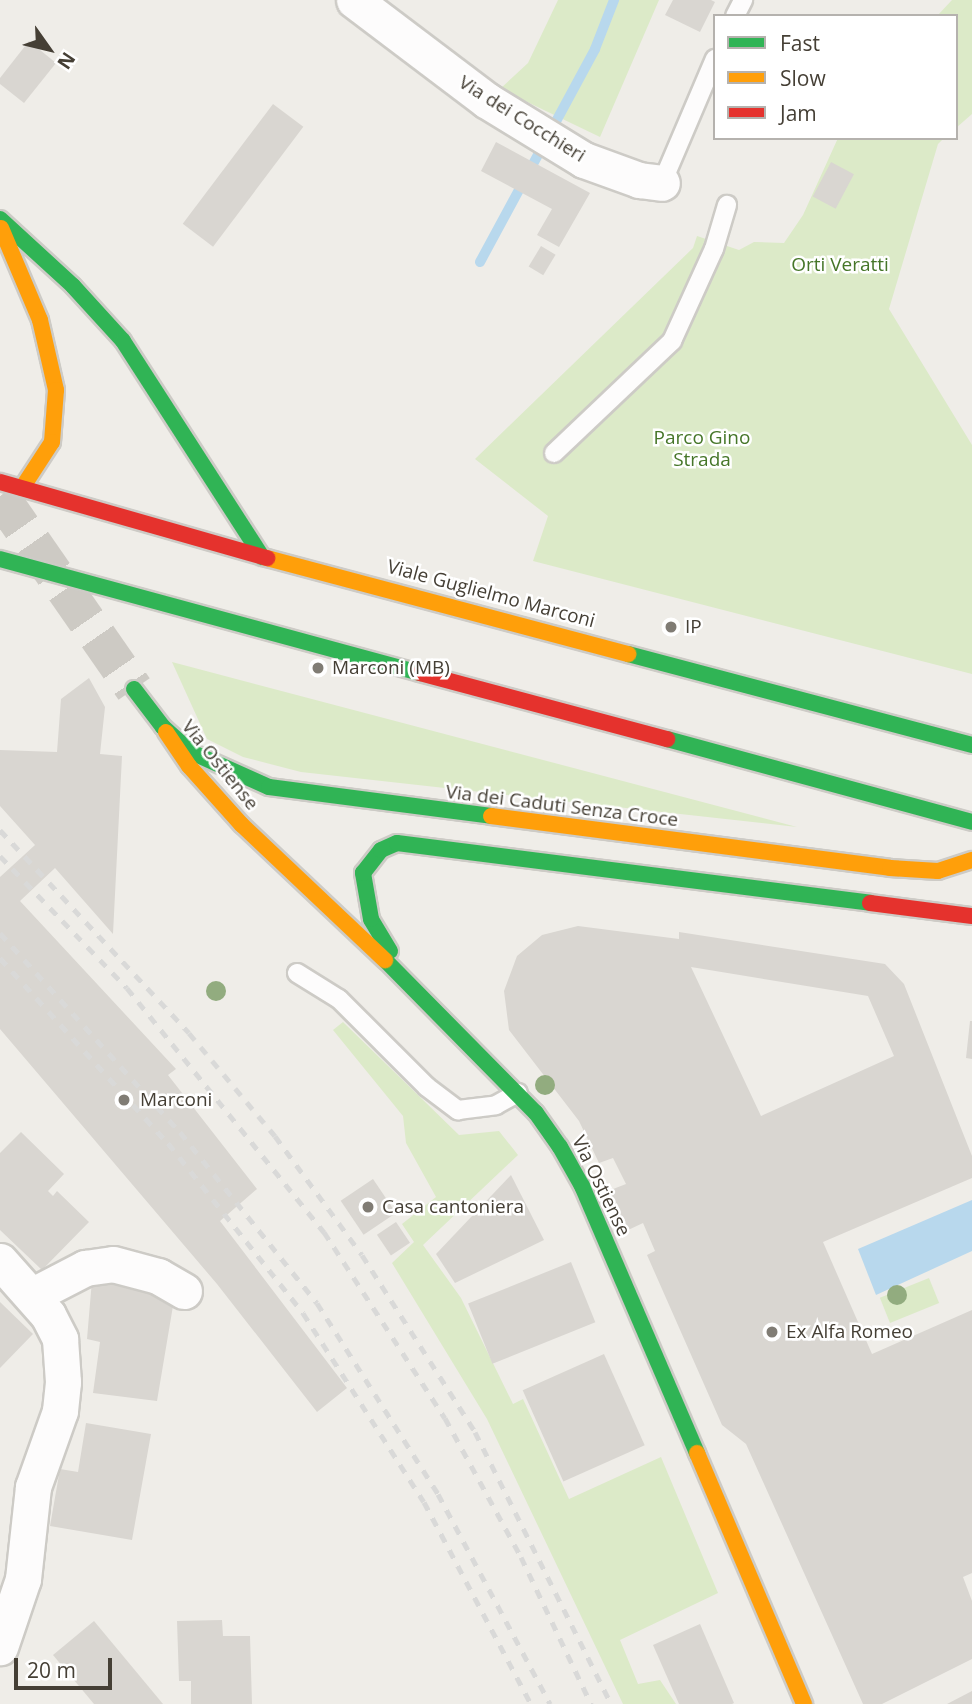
<!DOCTYPE html>
<style>
body{margin:0}
#map{position:relative;width:972px;height:1704px;overflow:hidden;background:#efede8;font-family:"Open Sans",sans-serif}
div>[style]{position:absolute}
.green>*{inset:0;background:#dceac8;transform-origin:0 0}
.water>*{inset:0;background:#b8d8ed}
.stream>*{height:10px;margin:-5px;padding:0 5px;transform-origin:5px;border-radius:5px;background:#b8d8ed}
.building>*{inset:0;background:#d9d6d1;transform-origin:0 0}
.primary-tunnel>*{height:38px;margin-top:-19px;transform-origin:0;background:repeating-linear-gradient(90deg,#cdcac4 0 38px,transparent 0 57px)}
.roads{filter:drop-shadow(2px 0 #cdcbc6) drop-shadow(-2px 0 #cdcbc6) drop-shadow(0 2px #cdcbc6) drop-shadow(0 -2px #cdcbc6)}
.lane>*{height:18px;margin:-9px;padding:0 9px;transform-origin:9px;border-radius:9px;background:#fdfcfc}
.street>*{height:35px;margin:-17.5px;padding:0 17.5px;transform-origin:17.5px;border-radius:17.5px;background:#fdfcfc}
.fast>*{height:16px;margin:-8px;padding:0 8px;transform-origin:8px;border-radius:8px;background:#30b455}
.slow>*{height:16px;margin:-8px;padding:0 8px;transform-origin:8px;border-radius:8px;background:#ff9f0a}
.jam>*{height:16px;margin:-8px;padding:0 8px;transform-origin:8px;border-radius:8px;background:#e5322d}
.rail>*{height:5px;margin-top:-2.5px;transform-origin:0;background:repeating-linear-gradient(90deg,#d9d9d8 0 9px,transparent 0 18px)}
.trees>*{width:20px;height:20px;margin:-10px;border-radius:50%;background:#92ac7f}
.dots>*{width:19px;height:19px;translate:-50% -50%;box-sizing:border-box;border:4px solid #fff;border-radius:50%}
span{translate:-50% -50%;white-space:nowrap;text-align:center;line-height:1.15;-webkit-text-stroke:5px #fff;paint-order:stroke}
.street-label{font-size:19px;color:#453f35}
.park-label{font-size:19px;color:#467629}
.poi-label{font-size:19px;color:#453f35}
.left{translate:0 -50%;text-align:left}
.legend{position:absolute;left:713px;top:14px;width:245px;height:126px;box-sizing:border-box;background:#fff;border:2px solid #b5b2ae;margin:0;padding:9px 12px;list-style:none;font-size:21px;color:#453f35}
.legend li{display:flex;align-items:center;gap:14px;height:35px}
.legend b{width:35px;border:2px solid #b5b2ae}
.north{position:absolute;left:14px;top:14px;width:70px;height:70px;-webkit-text-stroke:5px #fff;paint-order:stroke;rotate:124deg;font-size:19px;font-weight:700;line-height:28px;text-align:center;color:#453f35}
.north::after{content:'';display:block;margin:auto;width:24px;height:32px;background:#453f35;clip-path:polygon(50% 0,100% 100%,50% 72%,0 100%)}
.scale{position:absolute;left:14px;top:1658px;width:98px;height:32px;box-sizing:border-box;border:4px solid #453f35;border-top:0;padding-left:9px;font-size:21px;line-height:24px;white-space:nowrap;color:#453f35;-webkit-text-stroke:5px #fff;paint-order:stroke}
</style>
<div id="map">
<div class="green">
<i style="clip-path:polygon(558px 0,659px 0,600px 137px,500px 89px,528px 63px)"></i>
<i style="clip-path:polygon(952px 0,972px 0,972px 114px,956px 128px,956px 16px,937px 16px)"></i>
<i style="clip-path:polygon(838px 138px,944px 138px,938px 144px,889px 309px,972px 445px,972px 674px,533px 561px,548px 516px,475px 459px,693px 248px,697px 236px,739px 250px,754px 242px,784px 243px,803px 215px)"></i>
<i style="clip-path:polygon(172px 662px,797px 827px,301px 772px,243px 757px,207px 739px)"></i>
<i style="clip-path:polygon(343px 1022px,459px 1135px,499px 1131px,518px 1155px,423px 1245px,461px 1298px,513px 1404px,523px 1399px,569px 1499px,661px 1457px,718px 1593px,620px 1640px,638px 1684px,660px 1680px,676px 1704px,623px 1704px,487px 1419px,392px 1263px,414px 1242px,402px 1224px,436px 1197px,406px 1143px,403px 1116px,333px 1030px)"></i>
<i style="left:929px;top:1278px;width:27px;height:53px;rotate:68deg"></i>
</div>
<div class="water">
<i style="clip-path:polygon(972px 1200px,972px 1251px,876px 1295px,858px 1249px)"></i>
</div>
<div class="stream">
<i style="left:480px;top:262px;width:242px;rotate:-61.6deg"></i>
<i style="left:595px;top:49px;width:53px;rotate:-68.8deg"></i>
</div>
<div class="building">
<i style="clip-path:polygon(673px 0,711px 0,715px 2px,700px 32px,665px 15px)"></i>
<i style="clip-path:polygon(29px 41px,56px 63px,24px 103px,0 84px,0 78px)"></i>
<i style="left:273px;top:104px;width:38px;height:150px;rotate:37deg"></i>
<i style="clip-path:polygon(496px 142px,590px 193px,559px 247px,537px 235px,552px 209px,481px 171px)"></i>
<i style="left:831px;top:162px;width:26px;height:39px;rotate:28deg"></i>
<i style="left:541px;top:246px;width:17px;height:24px;rotate:31deg"></i>
<i style="clip-path:polygon(89px 678px,105px 707px,100px 754px,122px 756px,113px 934px,55px 868px,20px 901px,176px 1069px,168px 1075px,257px 1189px,220px 1221px,347px 1388px,317px 1412px,217px 1284px,0 1029px,0 877px,35px 845px,0 806px,0 750px,57px 752px,61px 699px)"></i>
<i style="clip-path:polygon(evenodd,578px 926px,679px 939px,679px 932px,885px 964px,904px 984px,972px 1156px,972px 1178px,823px 1242px,872px 1354px,972px 1310px,972px 1573px,963px 1577px,972px 1601px,972px 1659px,882px 1704px,863px 1704px,746px 1444px,722px 1425px,647px 1255px,655px 1251px,643px 1223px,626px 1231px,608px 1191px,626px 1184px,613px 1158px,599px 1163px,579px 1121px,509px 1030px,504px 991px,517px 956px,542px 935px,578px 926px,691px 967px,868px 996px,894px 1056px,761px 1116px,691px 967px)"></i>
<i style="clip-path:polygon(970px 1021px,972px 1021px,972px 1059px,966px 1058px)"></i>
<i style="clip-path:polygon(21px 1132px,64px 1174px,48px 1191px,53px 1196px,57px 1191px,89px 1222px,42px 1270px,0 1230px,0 1153px)"></i>
<i style="clip-path:polygon(511px 1175px,544px 1240px,455px 1283px,436px 1254px)"></i>
<i style="left:373px;top:1179px;width:41px;height:39px;rotate:56deg"></i>
<i style="left:396px;top:1222px;width:25px;height:23px;rotate:56deg"></i>
<i style="left:571px;top:1262px;width:65px;height:111px;rotate:68deg"></i>
<i style="clip-path:polygon(92px 1280px,175px 1294px,157px 1401px,93px 1393px,100px 1342px,87px 1339px)"></i>
<i style="clip-path:polygon(0 1302px,33px 1334px,0 1368px)"></i>
<i style="left:604px;top:1354px;width:100px;height:89px;rotate:66deg"></i>
<i style="clip-path:polygon(86px 1423px,151px 1434px,132px 1540px,50px 1526px,60px 1469px,78px 1472px)"></i>
<i style="clip-path:polygon(222px 1620px,223px 1636px,250px 1636px,252px 1704px,191px 1704px,191px 1681px,179px 1681px,177px 1621px)"></i>
<i style="clip-path:polygon(94px 1621px,163px 1704px,94px 1704px,53px 1655px)"></i>
<i style="clip-path:polygon(700px 1624px,734px 1703px,732px 1704px,679px 1704px,653px 1645px)"></i>
<i style="clip-path:polygon(972px 1691px,972px 1704px,947px 1704px)"></i>
</div>
<div class="primary-tunnel">
<i style="left:0;top:496px;width:235px;rotate:55.2deg"></i>
</div>
<div class="roads">
<div class="lane">
<i style="left:735px;top:16px;width:18px;rotate:-63deg"></i>
<i style="left:662px;top:183px;width:135px;rotate:-66.9deg"></i>
<i style="left:554px;top:453px;width:163px;rotate:-43.5deg"></i>
<i style="left:672px;top:341px;width:101px;rotate:-65.5deg"></i>
<i style="left:714px;top:249px;width:46px;rotate:-73.5deg"></i>
<i style="left:297px;top:973px;width:49px;rotate:31.8deg"></i>
<i style="left:339px;top:999px;width:124px;rotate:45deg"></i>
<i style="left:427px;top:1087px;width:39px;rotate:37deg"></i>
<i style="left:458px;top:1110px;width:38px;rotate:-7deg"></i>
<i style="left:496px;top:1105px;width:25px;rotate:-29deg"></i>
</div>
<div class="street">
<i style="left:354px;top:0;width:166px;rotate:37.1deg"></i>
<i style="left:486px;top:100px;width:115px;rotate:31.5deg"></i>
<i style="left:584px;top:160px;width:59px;rotate:20deg"></i>
<i style="left:639px;top:180px;width:23px;rotate:7deg"></i>
<i style="left:0;top:1261px;width:72px;rotate:48.4deg"></i>
<i style="left:48px;top:1315px;width:27px;rotate:63deg"></i>
<i style="left:60px;top:1339px;width:43px;rotate:86deg"></i>
<i style="left:63px;top:1382px;width:29px;rotate:96deg"></i>
<i style="left:60px;top:1411px;width:81px;rotate:109.6deg"></i>
<i style="left:33px;top:1487px;width:93px;rotate:96.2deg"></i>
<i style="left:23px;top:1579px;width:72px;rotate:108.7deg"></i>
<i style="left:33px;top:1295px;width:59px;rotate:-27.4deg"></i>
<i style="left:85px;top:1268px;width:28px;rotate:-8deg"></i>
<i style="left:113px;top:1264px;width:47px;rotate:14.9deg"></i>
<i style="left:158px;top:1276px;width:30px;rotate:30deg"></i>
</div>
<div class="fast">
<i style="left:0;top:219px;width:99px;rotate:42.5deg"></i>
<i style="left:73px;top:286px;width:74px;rotate:47.7deg"></i>
<i style="left:123px;top:341px;width:257px;rotate:57.2deg"></i>
<i style="left:0;top:559px;width:435px;rotate:15.2deg"></i>
<i style="left:628px;top:654px;width:356px;rotate:14.8deg"></i>
<i style="left:134px;top:689px;width:48px;rotate:52.7deg"></i>
<i style="left:163px;top:727px;width:38px;rotate:42deg"></i>
<i style="left:191px;top:752px;width:85px;rotate:24.2deg"></i>
<i style="left:269px;top:787px;width:224px;rotate:7.4deg"></i>
<i style="left:667px;top:739px;width:316px;rotate:15.2deg"></i>
<i style="left:390px;top:951px;width:37px;rotate:-121deg"></i>
<i style="left:371px;top:919px;width:47px;rotate:-99.9deg"></i>
<i style="left:363px;top:873px;width:29px;rotate:-52deg"></i>
<i style="left:381px;top:850px;width:17px;rotate:-24deg"></i>
<i style="left:397px;top:843px;width:477px;rotate:7.2deg"></i>
<i style="left:385px;top:960px;width:215px;rotate:45.4deg"></i>
<i style="left:536px;top:1113px;width:42px;rotate:54.8deg"></i>
<i style="left:560px;top:1147px;width:45px;rotate:60.6deg"></i>
<i style="left:582px;top:1186px;width:291px;rotate:66.7deg"></i>
</div>
<div class="slow">
<i style="left:1px;top:228px;width:100px;rotate:67deg"></i>
<i style="left:40px;top:320px;width:72px;rotate:77.1deg"></i>
<i style="left:56px;top:390px;width:52px;rotate:94.4deg"></i>
<i style="left:52px;top:442px;width:55px;rotate:123.1deg"></i>
<i style="left:267px;top:558px;width:374px;rotate:14.9deg"></i>
<i style="left:166px;top:732px;width:41px;rotate:55.9deg"></i>
<i style="left:189px;top:766px;width:79px;rotate:48.1deg"></i>
<i style="left:242px;top:825px;width:197px;rotate:43.4deg"></i>
<i style="left:491px;top:816px;width:402px;rotate:7.4deg"></i>
<i style="left:890px;top:868px;width:48px;rotate:3.6deg"></i>
<i style="left:938px;top:871px;width:36px;rotate:-18deg"></i>
<i style="left:697px;top:1453px;width:273px;rotate:66.9deg"></i>
</div>
<div class="jam">
<i style="left:0;top:482px;width:278px;rotate:15.9deg"></i>
<i style="left:420px;top:673px;width:256px;rotate:15deg"></i>
<i style="left:870px;top:903px;width:103px;rotate:7.3deg"></i>
</div>
</div>
<div class="rail">
<i style="left:0;top:830px;width:277px;rotate:47deg"></i>
<i style="left:189px;top:1033px;width:134px;rotate:50.1deg"></i>
<i style="left:275px;top:1136px;width:147px;rotate:53.8deg"></i>
<i style="left:362px;top:1255px;width:210px;rotate:57.4deg"></i>
<i style="left:475px;top:1432px;width:304px;rotate:63.4deg"></i>
<i style="left:0;top:856px;width:183px;rotate:46.1deg"></i>
<i style="left:127px;top:988px;width:314px;rotate:51.1deg"></i>
<i style="left:324px;top:1232px;width:222px;rotate:57deg"></i>
<i style="left:445px;top:1418px;width:158px;rotate:61.3deg"></i>
<i style="left:521px;top:1557px;width:163px;rotate:64.5deg"></i>
<i style="left:0;top:933px;width:268px;rotate:47.9deg"></i>
<i style="left:180px;top:1132px;width:219px;rotate:51.3deg"></i>
<i style="left:317px;top:1303px;width:226px;rotate:57.6deg"></i>
<i style="left:438px;top:1494px;width:238px;rotate:61.9deg"></i>
<i style="left:0;top:958px;width:250px;rotate:47.8deg"></i>
<i style="left:168px;top:1143px;width:217px;rotate:51.5deg"></i>
<i style="left:303px;top:1313px;width:224px;rotate:57.4deg"></i>
<i style="left:424px;top:1502px;width:229px;rotate:62.1deg"></i>
</div>
<div class="trees">
<i style="left:216px;top:991px"></i>
<i style="left:545px;top:1085px"></i>
<i style="left:897px;top:1295px"></i>
</div>
<div class="dots">
<i style="left:671px;top:627px;background:#807c74"></i>
<i style="left:318px;top:668px;background:#807c74"></i>
<i style="left:124px;top:1100px;background:#807c74"></i>
<i style="left:368px;top:1207px;background:#807c74"></i>
<i style="left:772px;top:1332px;background:#807c74"></i>
</div>
<div class="street-label">
<span style="left:522px;top:119px;rotate:32deg">Via dei Cocchieri</span>
<span style="left:491px;top:594px;rotate:15deg">Viale Guglielmo Marconi</span>
<span style="left:220px;top:765px;rotate:51deg">Via Ostiense</span>
<span style="left:562px;top:806px;rotate:7deg">Via dei Caduti Senza Croce</span>
<span style="left:601px;top:1186px;rotate:64deg">Via Ostiense</span>
</div>
<div class="park-label">
<span style="left:840px;top:265px">Orti Veratti</span>
<span style="left:702px;top:449px">Parco Gino<br>Strada</span>
</div>
<div class="poi-label">
<span class="left" style="left:685px;top:627px">IP</span>
<span class="left" style="left:332px;top:668px">Marconi (MB)</span>
<span class="left" style="left:140px;top:1100px">Marconi</span>
<span class="left" style="left:382px;top:1207px">Casa cantoniera</span>
<span class="left" style="left:786px;top:1332px">Ex Alfa Romeo</span>
</div>
<ul class="legend">
<li><b style="height:9px;background:#30b455"></b>Fast</li>
<li><b style="height:9px;background:#ff9f0a"></b>Slow</li>
<li><b style="height:9px;background:#e5322d"></b>Jam</li>
</ul>
<div class="north">N</div>
<div class="scale">20 m</div>
</div>
